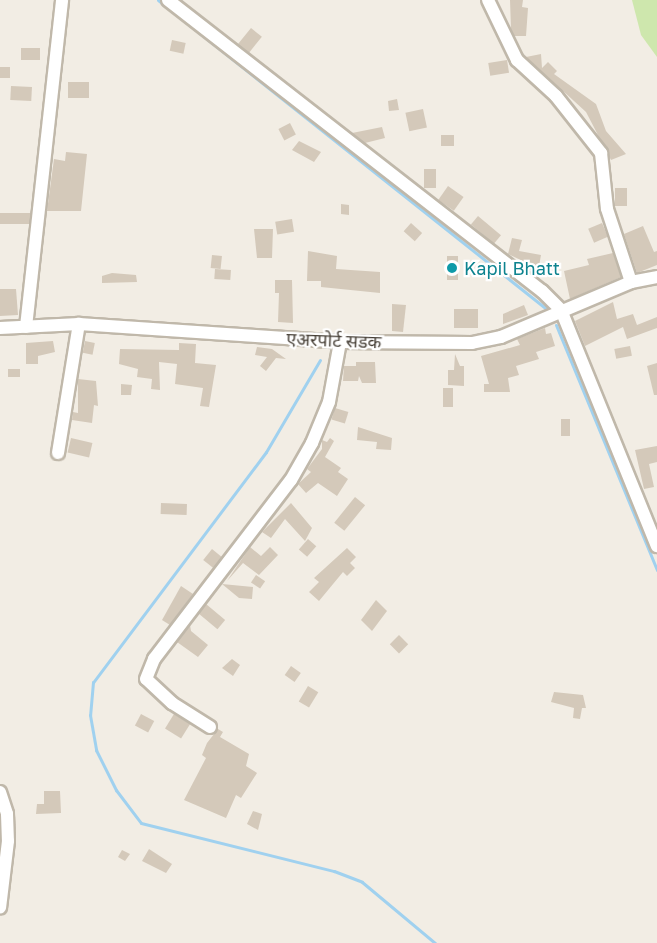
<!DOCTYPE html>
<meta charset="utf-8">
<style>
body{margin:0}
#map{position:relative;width:657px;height:943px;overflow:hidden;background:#f2ede4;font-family:"Golos Text","Noto Sans Devanagari",sans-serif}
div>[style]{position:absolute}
.green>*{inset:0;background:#cee7ad}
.stream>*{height:3px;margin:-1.5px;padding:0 1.5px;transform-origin:1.5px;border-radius:1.5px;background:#a0d1ef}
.building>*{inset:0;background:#d4c9ba;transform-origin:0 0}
.roads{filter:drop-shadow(2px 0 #c0b8aa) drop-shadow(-2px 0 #c0b8aa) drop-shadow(0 2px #c0b8aa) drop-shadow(0 -2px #c0b8aa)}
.street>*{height:12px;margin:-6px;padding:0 6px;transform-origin:6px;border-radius:6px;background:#fff}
.dots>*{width:16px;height:16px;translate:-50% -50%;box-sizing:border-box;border:3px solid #fff;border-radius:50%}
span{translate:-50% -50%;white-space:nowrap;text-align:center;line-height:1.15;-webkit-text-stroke:4.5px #fff;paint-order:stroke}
.culture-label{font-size:18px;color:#0d838f}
.left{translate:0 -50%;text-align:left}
.street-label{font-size:18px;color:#443d34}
</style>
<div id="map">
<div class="green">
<i style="clip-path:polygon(632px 0,657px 0,657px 57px,641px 35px)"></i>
</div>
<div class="stream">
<i style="left:158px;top:0;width:496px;rotate:38.5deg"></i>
<i style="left:556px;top:325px;width:265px;rotate:67.6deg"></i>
<i style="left:320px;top:360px;width:107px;rotate:120.4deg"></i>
<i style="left:266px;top:452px;width:288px;rotate:126.9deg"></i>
<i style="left:93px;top:682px;width:33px;rotate:95deg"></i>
<i style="left:90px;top:715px;width:36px;rotate:80deg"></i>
<i style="left:96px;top:750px;width:45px;rotate:63.4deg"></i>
<i style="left:116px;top:790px;width:41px;rotate:52.9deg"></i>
<i style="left:141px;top:823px;width:199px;rotate:14deg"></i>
<i style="left:334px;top:871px;width:30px;rotate:21deg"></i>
<i style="left:362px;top:882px;width:95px;rotate:39.9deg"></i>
</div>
<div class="building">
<i style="clip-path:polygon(510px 0,523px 0,522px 7px,528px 8px,526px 36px,514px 36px,511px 29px)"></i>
<i style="left:251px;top:28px;width:14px;height:21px;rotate:39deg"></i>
<i style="left:172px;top:40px;width:14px;height:11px;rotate:12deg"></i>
<i style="left:21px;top:48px;width:19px;height:12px"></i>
<i style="clip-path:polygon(541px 54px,542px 68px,548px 62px,557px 71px,554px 74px,596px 104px,606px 131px,626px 154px,611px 160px,586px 112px,526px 57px)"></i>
<i style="left:507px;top:60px;width:13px;height:19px;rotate:81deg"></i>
<i style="left:0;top:67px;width:10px;height:11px"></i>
<i style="left:68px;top:82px;width:21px;height:16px"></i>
<i style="left:11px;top:86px;width:21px;height:14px;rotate:3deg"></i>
<i style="clip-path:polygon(397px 99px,399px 110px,389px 111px,388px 101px)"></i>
<i style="left:423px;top:109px;width:19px;height:18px;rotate:78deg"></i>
<i style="left:290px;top:123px;width:13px;height:13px;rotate:63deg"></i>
<i style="clip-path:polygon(382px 127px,385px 138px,365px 143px,352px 133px)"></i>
<i style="left:441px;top:135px;width:13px;height:11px"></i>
<i style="clip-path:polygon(299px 141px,321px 152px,314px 162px,292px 150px)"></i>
<i style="clip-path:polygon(66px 152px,87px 154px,81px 211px,47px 211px,54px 159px,65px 161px)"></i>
<i style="left:424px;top:169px;width:12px;height:19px"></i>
<i style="left:448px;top:186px;width:19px;height:17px;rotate:35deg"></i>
<i style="left:615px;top:188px;width:12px;height:18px"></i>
<i style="clip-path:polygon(341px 204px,349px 205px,349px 215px,341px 214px)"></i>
<i style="left:0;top:213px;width:30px;height:11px"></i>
<i style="left:478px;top:216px;width:30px;height:11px;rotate:40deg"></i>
<i style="left:292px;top:219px;width:13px;height:17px;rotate:81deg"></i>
<i style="left:411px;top:223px;width:15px;height:11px;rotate:42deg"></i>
<i style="left:602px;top:223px;width:15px;height:15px;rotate:67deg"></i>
<i style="clip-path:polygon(643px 226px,654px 252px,657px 251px,657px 265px,637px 273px,624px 234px)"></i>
<i style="clip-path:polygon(254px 229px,273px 229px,272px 258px,257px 258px)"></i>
<i style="clip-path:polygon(512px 238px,522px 240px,519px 251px,541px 255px,538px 272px,529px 270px,525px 262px,508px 254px)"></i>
<i style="clip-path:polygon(308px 251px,337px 256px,336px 269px,380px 272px,380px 293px,321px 287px,321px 281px,307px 281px)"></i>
<i style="clip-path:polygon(613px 253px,621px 277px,570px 299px,564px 271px,589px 265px,587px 259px)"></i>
<i style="left:212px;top:255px;width:10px;height:13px;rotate:6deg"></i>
<i style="left:447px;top:256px;width:11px;height:24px"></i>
<i style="left:215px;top:269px;width:16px;height:10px;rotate:4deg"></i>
<i style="clip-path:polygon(112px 273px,136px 275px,137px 282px,102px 283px,102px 276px)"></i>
<i style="clip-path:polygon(275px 280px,292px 280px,293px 323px,278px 322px,279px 293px,275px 293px)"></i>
<i style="clip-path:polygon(0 289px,16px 289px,18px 315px,0 316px)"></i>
<i style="clip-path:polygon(613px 302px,617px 319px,633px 314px,637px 325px,657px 317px,657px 328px,627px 339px,623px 327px,585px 346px,575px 321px)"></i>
<i style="clip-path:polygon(392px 304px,406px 305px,403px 332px,392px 331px)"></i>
<i style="clip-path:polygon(524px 305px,528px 315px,503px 324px,503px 314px)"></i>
<i style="left:454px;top:309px;width:24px;height:19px"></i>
<i style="clip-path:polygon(545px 328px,546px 334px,551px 333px,555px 346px,536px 352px,539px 359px,516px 366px,519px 375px,508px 378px,510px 392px,484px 392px,484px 384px,489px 384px,481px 356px,520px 345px,517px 339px)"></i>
<i style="clip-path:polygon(53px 341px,55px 352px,38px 356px,38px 364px,26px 364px,26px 343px)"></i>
<i style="left:85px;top:341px;width:10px;height:12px;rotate:11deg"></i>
<i style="clip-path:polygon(179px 343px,196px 344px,195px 363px,216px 365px,209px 407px,200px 406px,203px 388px,175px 384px,177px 364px,159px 362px,160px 390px,151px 389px,152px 379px,137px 377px,138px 369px,119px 364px,120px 349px,179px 350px)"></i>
<i style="left:630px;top:346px;width:10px;height:16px;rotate:79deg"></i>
<i style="clip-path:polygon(257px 347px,272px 349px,286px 359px,276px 358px,266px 371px,260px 366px,267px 357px,255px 355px)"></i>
<i style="clip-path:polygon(455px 354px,460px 366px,464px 366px,464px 386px,448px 385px,448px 370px,454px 370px)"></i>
<i style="clip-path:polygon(356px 362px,375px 362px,376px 383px,362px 383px,359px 376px,358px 381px,343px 381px,344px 366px,356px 366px)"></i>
<i style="clip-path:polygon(657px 363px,657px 395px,654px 395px,647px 366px)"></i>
<i style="left:8px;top:369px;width:12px;height:8px"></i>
<i style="clip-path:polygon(78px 379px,96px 381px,98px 406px,94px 405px,92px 423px,72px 420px,73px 412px,78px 413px)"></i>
<i style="clip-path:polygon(121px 384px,132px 385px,131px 395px,121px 395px)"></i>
<i style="left:443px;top:388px;width:10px;height:19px"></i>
<i style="left:335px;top:408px;width:14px;height:12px;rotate:17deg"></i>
<i style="left:561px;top:419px;width:9px;height:17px"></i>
<i style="clip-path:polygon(358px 427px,392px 438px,391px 450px,376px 449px,377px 442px,357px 440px)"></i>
<i style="left:71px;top:438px;width:22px;height:15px;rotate:13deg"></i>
<i style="clip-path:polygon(330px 438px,334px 441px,325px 457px,341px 468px,338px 472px,348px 479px,337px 496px,318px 483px,306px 493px,298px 484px,311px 472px,307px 469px,322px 449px,322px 440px,327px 442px)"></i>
<i style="clip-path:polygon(657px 446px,657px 462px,649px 464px,654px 487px,644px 489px,635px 450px)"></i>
<i style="left:355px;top:497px;width:13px;height:33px;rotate:39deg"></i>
<i style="left:161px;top:503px;width:26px;height:11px;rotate:2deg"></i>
<i style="clip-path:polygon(291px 503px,312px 528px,305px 541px,285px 519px,271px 538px,262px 532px)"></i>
<i style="left:308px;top:539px;width:11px;height:14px;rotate:41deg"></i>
<i style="clip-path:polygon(250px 547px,261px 556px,270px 547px,278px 555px,259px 575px,243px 563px,227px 581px)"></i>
<i style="clip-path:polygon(347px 548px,356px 557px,350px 563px,355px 568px,347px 576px,343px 572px,319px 601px,309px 592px,319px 582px,314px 578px)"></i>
<i style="left:212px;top:549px;width:13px;height:14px;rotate:39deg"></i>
<i style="left:256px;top:575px;width:11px;height:9px;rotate:34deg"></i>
<i style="clip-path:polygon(222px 584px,253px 587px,252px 599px,239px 598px)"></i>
<i style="clip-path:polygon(181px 586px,193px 594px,170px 625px,162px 620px)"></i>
<i style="clip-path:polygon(376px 600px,387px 611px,372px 631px,361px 620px)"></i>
<i style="left:206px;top:604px;width:25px;height:12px;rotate:40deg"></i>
<i style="clip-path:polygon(190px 625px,191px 631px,208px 645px,198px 657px,177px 642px)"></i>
<i style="left:399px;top:635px;width:13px;height:13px;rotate:45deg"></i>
<i style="clip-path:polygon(232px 659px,240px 665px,233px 676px,222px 668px)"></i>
<i style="left:291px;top:666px;width:12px;height:11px;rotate:35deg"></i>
<i style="left:308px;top:686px;width:12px;height:18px;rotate:31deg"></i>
<i style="clip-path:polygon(554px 692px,583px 695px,586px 708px,582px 708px,580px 719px,573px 718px,574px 708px,551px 702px)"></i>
<i style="left:141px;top:714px;width:15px;height:13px;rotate:28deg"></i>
<i style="left:174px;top:714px;width:19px;height:17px;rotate:32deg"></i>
<i style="clip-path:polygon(218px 729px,223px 732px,220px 737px,249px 754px,246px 766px,257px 773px,241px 798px,236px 795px,226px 818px,184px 800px,206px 758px,202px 755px,207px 743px)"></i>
<i style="clip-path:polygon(44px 791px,60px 791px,61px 813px,36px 814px,37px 804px,44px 804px)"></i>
<i style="clip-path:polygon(253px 811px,262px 814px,258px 830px,247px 824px)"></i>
<i style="clip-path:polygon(149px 849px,172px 864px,166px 873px,142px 861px)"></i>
<i style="clip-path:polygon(122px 850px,130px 854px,125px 861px,118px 857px)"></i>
</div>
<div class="roads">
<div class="street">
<i style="left:168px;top:0;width:474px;rotate:37.9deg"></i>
<i style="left:542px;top:291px;width:27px;rotate:45deg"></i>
<i style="left:561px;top:310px;width:255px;rotate:67.9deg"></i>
<i style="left:488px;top:0;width:67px;rotate:64.2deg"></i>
<i style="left:517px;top:60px;width:53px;rotate:42.7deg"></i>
<i style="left:556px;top:96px;width:73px;rotate:51.7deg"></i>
<i style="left:601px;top:153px;width:56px;rotate:83.9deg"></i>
<i style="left:607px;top:209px;width:77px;rotate:71.8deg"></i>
<i style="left:26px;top:327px;width:329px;rotate:-83.7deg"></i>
<i style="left:0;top:328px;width:79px;rotate:-2.9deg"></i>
<i style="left:79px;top:324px;width:262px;rotate:3.9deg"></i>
<i style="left:340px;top:342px;width:132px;rotate:0.4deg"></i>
<i style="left:472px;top:343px;width:30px;rotate:-12deg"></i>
<i style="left:501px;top:337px;width:141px;rotate:-22.9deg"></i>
<i style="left:631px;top:282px;width:26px;rotate:-11deg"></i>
<i style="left:58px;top:453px;width:131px;rotate:-80.8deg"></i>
<i style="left:210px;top:727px;width:45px;rotate:-147.7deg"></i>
<i style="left:172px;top:703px;width:35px;rotate:-137deg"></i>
<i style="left:146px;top:679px;width:22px;rotate:-68deg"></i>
<i style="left:154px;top:659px;width:225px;rotate:-52.6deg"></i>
<i style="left:291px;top:480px;width:43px;rotate:-60.4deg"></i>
<i style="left:312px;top:443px;width:44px;rotate:-67.5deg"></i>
<i style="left:329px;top:402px;width:61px;rotate:-79.6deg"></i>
<i style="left:0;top:792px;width:23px;rotate:72deg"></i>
<i style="left:7px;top:814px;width:27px;rotate:88deg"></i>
<i style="left:8px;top:841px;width:67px;rotate:96.8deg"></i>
</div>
</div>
<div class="dots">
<i style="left:452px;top:268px;background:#0f9aa8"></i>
</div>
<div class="culture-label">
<span class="left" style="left:464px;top:268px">Kapil Bhatt</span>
</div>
<div class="street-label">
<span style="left:334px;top:340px;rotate:2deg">एअरपोर्ट सडक</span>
</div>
</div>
